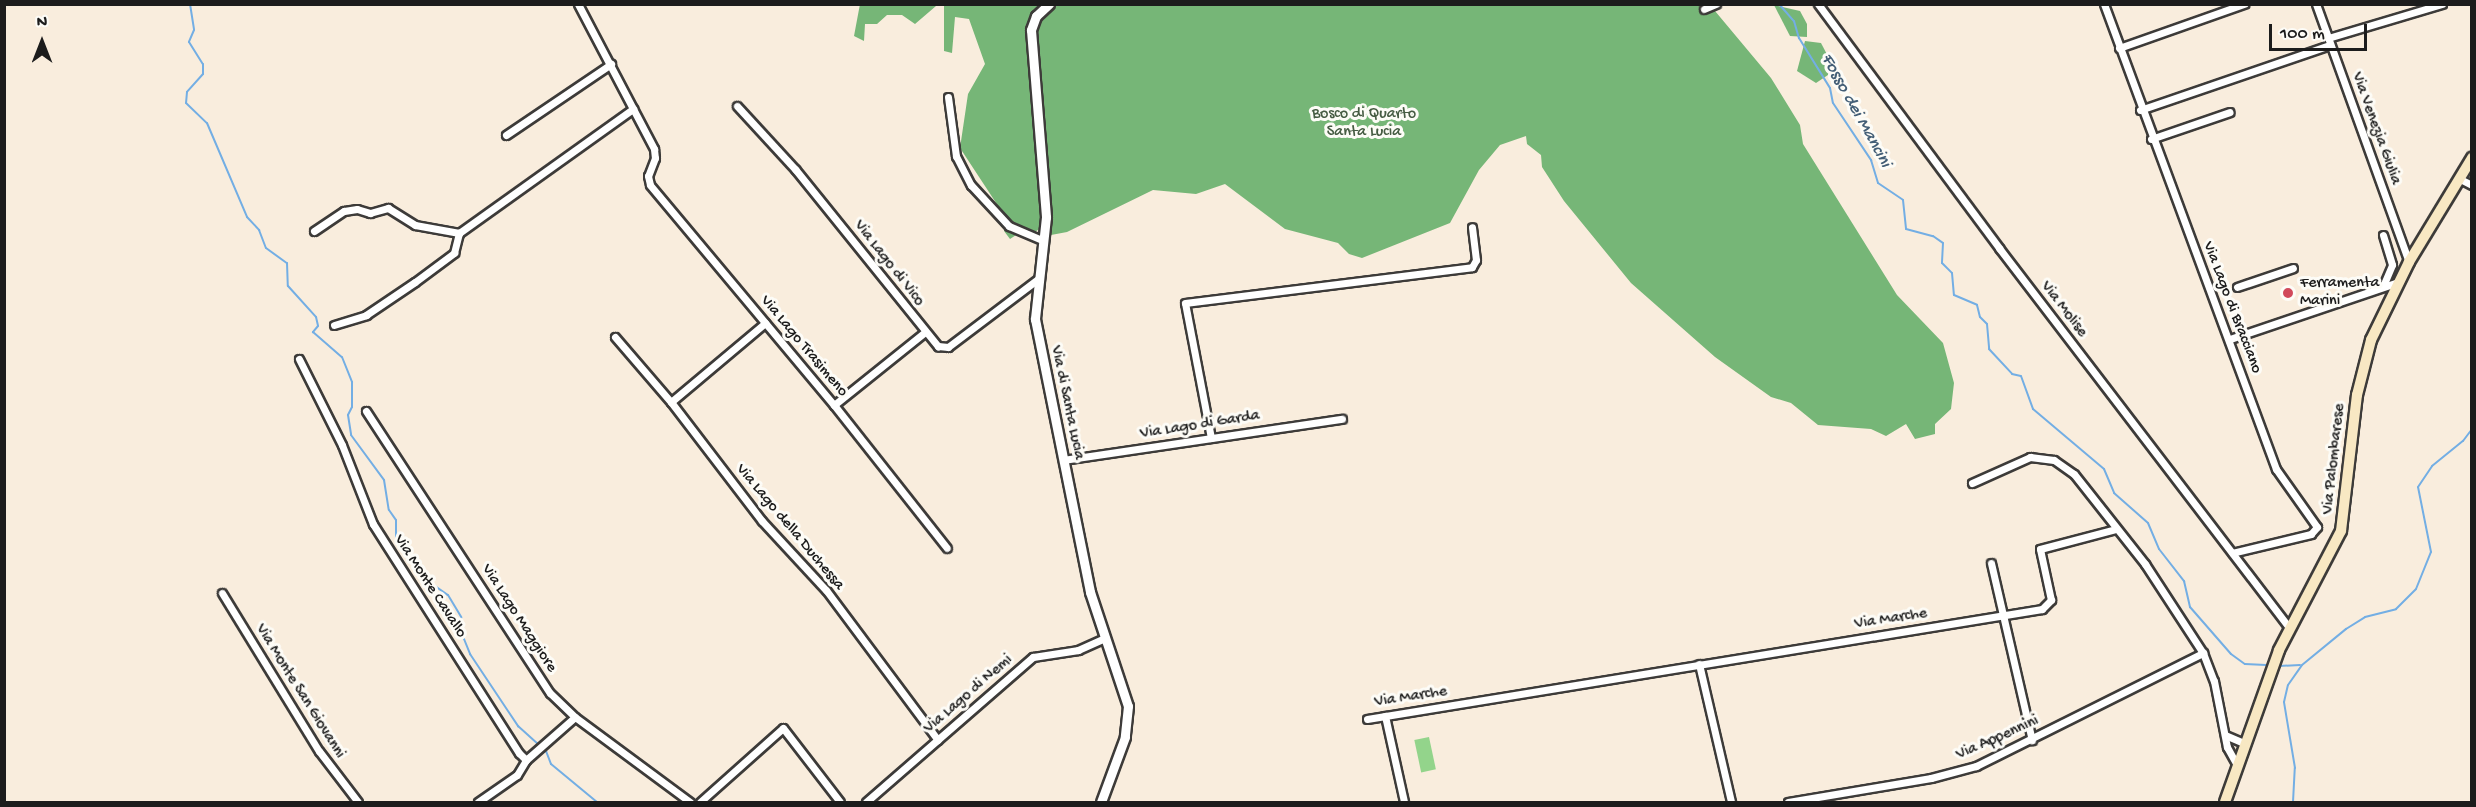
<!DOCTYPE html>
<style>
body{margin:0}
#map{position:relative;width:2476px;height:807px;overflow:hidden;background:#f9eddd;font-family:"Gochi Hand",sans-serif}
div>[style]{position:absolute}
.green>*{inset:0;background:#93d48b;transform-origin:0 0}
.forest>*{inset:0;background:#76b677}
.stream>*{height:2px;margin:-1px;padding:0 1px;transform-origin:1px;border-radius:1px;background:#73aee4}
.roads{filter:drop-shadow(2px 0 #3d3b39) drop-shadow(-2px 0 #3d3b39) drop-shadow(0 2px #3d3b39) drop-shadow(0 -2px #3d3b39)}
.minor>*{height:7px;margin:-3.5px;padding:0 3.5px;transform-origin:3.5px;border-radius:3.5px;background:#fff}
.tertiary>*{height:9px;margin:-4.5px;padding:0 4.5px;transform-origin:4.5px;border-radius:4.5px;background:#fff}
.secondary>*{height:10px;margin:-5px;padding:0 5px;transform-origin:5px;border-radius:5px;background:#f8e8c3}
.dots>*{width:16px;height:16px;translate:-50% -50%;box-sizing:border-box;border:3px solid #fdfcf7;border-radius:50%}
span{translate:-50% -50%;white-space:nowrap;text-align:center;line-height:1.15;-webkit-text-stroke:6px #fdfcf7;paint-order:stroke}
.park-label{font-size:16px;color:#465c43}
.street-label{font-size:16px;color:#1c1c1c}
.poi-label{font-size:16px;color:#1c1c1c}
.left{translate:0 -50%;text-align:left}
.water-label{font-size:18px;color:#435e76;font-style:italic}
.frame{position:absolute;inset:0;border:6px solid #1c1c1c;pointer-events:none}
.north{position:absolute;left:12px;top:12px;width:60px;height:60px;-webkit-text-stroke:4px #fdfcf7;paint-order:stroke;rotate:0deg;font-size:16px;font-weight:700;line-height:24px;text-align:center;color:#1c1c1c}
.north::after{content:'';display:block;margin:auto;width:21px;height:27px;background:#1c1c1c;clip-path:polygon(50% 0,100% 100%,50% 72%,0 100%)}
.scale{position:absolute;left:2269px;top:24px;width:98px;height:27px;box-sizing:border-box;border:3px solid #1c1c1c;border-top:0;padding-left:8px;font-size:18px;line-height:21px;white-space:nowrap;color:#1c1c1c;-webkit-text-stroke:4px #fdfcf7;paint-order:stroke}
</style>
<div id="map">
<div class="green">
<i style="left:1429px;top:737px;width:33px;height:15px;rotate:78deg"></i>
</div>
<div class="forest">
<i style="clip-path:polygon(860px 4px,1710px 5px,1771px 78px,1800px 125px,1803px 144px,1897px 295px,1943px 343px,1954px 383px,1951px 409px,1935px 424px,1935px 434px,1915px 439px,1906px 424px,1886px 436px,1871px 429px,1818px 425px,1791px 403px,1771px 397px,1715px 357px,1631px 283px,1564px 201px,1542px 167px,1541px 155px,1527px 144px,1526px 136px,1500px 145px,1479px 170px,1450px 223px,1362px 258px,1349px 254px,1338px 243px,1285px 229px,1225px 184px,1196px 194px,1153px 190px,1067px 232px,1051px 235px,1044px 225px,1034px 233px,1019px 233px,1010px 239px,1004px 231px,1006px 218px,960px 148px,968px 94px,985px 64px,969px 19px,955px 17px,952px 53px,944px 51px,944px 6px,936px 6px,915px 24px,902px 15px,887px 15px,877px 24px,865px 24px,864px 41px,854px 36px)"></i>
<i style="clip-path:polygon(1774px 5px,1800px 11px,1807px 24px,1807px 37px,1790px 36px)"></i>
<i style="clip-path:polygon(1805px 41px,1821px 43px,1832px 64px,1828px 75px,1816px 83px,1797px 71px)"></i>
</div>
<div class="stream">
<i style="left:190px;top:4px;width:26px;rotate:81deg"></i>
<i style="left:194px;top:30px;width:13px;rotate:113deg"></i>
<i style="left:189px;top:42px;width:26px;rotate:58deg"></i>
<i style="left:203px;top:64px;width:10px;rotate:90deg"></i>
<i style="left:203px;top:74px;width:24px;rotate:132deg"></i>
<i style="left:187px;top:92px;width:11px;rotate:95deg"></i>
<i style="left:186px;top:103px;width:29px;rotate:44deg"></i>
<i style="left:207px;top:123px;width:102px;rotate:66.9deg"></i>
<i style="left:247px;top:217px;width:18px;rotate:47deg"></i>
<i style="left:259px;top:230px;width:19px;rotate:69deg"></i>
<i style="left:266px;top:248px;width:26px;rotate:36deg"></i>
<i style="left:287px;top:263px;width:23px;rotate:88deg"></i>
<i style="left:288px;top:286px;width:42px;rotate:47.9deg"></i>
<i style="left:316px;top:317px;width:9px;rotate:77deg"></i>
<i style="left:318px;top:326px;width:8px;rotate:130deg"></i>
<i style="left:313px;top:332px;width:38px;rotate:41deg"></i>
<i style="left:342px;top:357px;width:27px;rotate:68deg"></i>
<i style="left:352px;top:382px;width:25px;rotate:90deg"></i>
<i style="left:352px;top:407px;width:9px;rotate:117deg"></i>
<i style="left:348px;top:415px;width:20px;rotate:81deg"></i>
<i style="left:351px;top:435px;width:56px;rotate:53.7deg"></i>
<i style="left:384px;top:480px;width:30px;rotate:81deg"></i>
<i style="left:389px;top:510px;width:12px;rotate:55deg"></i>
<i style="left:396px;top:520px;width:20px;rotate:90deg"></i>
<i style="left:396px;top:540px;width:49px;rotate:53.4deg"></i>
<i style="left:425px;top:579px;width:28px;rotate:35deg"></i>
<i style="left:448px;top:595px;width:26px;rotate:59deg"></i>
<i style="left:461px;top:617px;width:17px;rotate:87deg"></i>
<i style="left:462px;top:634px;width:22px;rotate:68deg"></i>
<i style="left:470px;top:654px;width:87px;rotate:56.3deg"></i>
<i style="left:518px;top:726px;width:38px;rotate:42deg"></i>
<i style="left:546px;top:751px;width:14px;rotate:69deg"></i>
<i style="left:551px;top:764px;width:60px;rotate:39.6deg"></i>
<i style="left:1779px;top:4px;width:23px;rotate:49deg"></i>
<i style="left:1794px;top:21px;width:18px;rotate:74deg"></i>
<i style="left:1799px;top:38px;width:59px;rotate:58.2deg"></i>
<i style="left:1830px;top:88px;width:15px;rotate:79deg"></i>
<i style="left:1833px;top:103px;width:69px;rotate:56.3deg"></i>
<i style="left:1871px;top:160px;width:24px;rotate:73deg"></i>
<i style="left:1878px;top:183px;width:30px;rotate:34deg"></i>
<i style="left:1903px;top:200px;width:29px;rotate:84deg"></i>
<i style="left:1906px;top:229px;width:28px;rotate:15deg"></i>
<i style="left:1933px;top:236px;width:12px;rotate:35deg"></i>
<i style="left:1943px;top:243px;width:20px;rotate:93deg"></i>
<i style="left:1942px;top:263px;width:14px;rotate:45deg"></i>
<i style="left:1952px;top:273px;width:22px;rotate:85deg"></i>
<i style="left:1954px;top:295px;width:25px;rotate:23deg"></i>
<i style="left:1977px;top:305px;width:12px;rotate:76deg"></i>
<i style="left:1980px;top:317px;width:10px;rotate:45deg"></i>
<i style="left:1987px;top:324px;width:25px;rotate:85deg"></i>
<i style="left:1989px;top:349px;width:34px;rotate:47deg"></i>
<i style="left:2012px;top:374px;width:9px;rotate:13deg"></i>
<i style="left:2021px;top:376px;width:35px;rotate:70deg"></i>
<i style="left:2033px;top:409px;width:93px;rotate:40.2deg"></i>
<i style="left:2104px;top:469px;width:26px;rotate:67deg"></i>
<i style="left:2114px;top:493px;width:45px;rotate:41.4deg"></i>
<i style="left:2148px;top:523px;width:28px;rotate:67deg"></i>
<i style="left:2159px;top:549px;width:41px;rotate:52deg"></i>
<i style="left:2184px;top:581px;width:27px;rotate:77deg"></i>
<i style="left:2190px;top:607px;width:62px;rotate:48.9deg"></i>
<i style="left:2231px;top:654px;width:17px;rotate:36deg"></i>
<i style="left:2245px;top:664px;width:21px;rotate:3deg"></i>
<i style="left:2279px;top:666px;width:21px;rotate:-3deg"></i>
<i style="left:2293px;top:802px;width:34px;rotate:-87deg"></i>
<i style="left:2295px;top:768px;width:67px;rotate:-99.5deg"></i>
<i style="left:2284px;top:702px;width:17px;rotate:-77deg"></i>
<i style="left:2288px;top:685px;width:24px;rotate:-55deg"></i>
<i style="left:2302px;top:665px;width:57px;rotate:-39.3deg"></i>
<i style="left:2346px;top:629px;width:22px;rotate:-32deg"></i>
<i style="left:2365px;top:617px;width:32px;rotate:-14deg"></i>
<i style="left:2396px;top:609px;width:28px;rotate:-45deg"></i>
<i style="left:2416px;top:589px;width:40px;rotate:-68deg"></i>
<i style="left:2431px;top:552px;width:66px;rotate:-101.3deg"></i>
<i style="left:2418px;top:487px;width:25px;rotate:-56deg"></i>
<i style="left:2432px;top:466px;width:40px;rotate:-39deg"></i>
<i style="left:2463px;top:441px;width:15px;rotate:-53deg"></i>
</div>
<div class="roads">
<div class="minor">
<i style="left:578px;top:4px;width:164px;rotate:62.3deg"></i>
<i style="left:654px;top:149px;width:9px;rotate:84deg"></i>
<i style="left:655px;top:158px;width:19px;rotate:111deg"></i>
<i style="left:648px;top:176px;width:9px;rotate:77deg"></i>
<i style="left:650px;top:185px;width:287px;rotate:50.1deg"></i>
<i style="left:834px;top:405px;width:182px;rotate:51.7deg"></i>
<i style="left:1818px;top:4px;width:304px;rotate:53.4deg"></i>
<i style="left:1999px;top:248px;width:479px;rotate:52.6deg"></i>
<i style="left:2104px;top:4px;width:496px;rotate:69.7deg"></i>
<i style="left:2276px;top:469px;width:71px;rotate:54.7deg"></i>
<i style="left:2317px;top:527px;width:9px;rotate:131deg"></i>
<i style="left:2311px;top:534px;width:81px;rotate:166.5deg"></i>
<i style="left:2316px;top:4px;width:274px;rotate:70.2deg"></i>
<i style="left:1704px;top:9px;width:13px;rotate:-23deg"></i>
<i style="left:2328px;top:38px;width:119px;rotate:-16.6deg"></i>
<i style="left:2119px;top:48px;width:133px;rotate:-19.4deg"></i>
<i style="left:948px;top:97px;width:60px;rotate:82.3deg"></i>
<i style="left:956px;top:156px;width:33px;rotate:63deg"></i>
<i style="left:971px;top:185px;width:56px;rotate:47.2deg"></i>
<i style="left:1009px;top:226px;width:38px;rotate:23deg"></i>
<i style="left:737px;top:106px;width:86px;rotate:47.4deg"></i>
<i style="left:795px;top:169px;width:228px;rotate:51.1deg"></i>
<i style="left:938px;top:346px;width:10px;rotate:6deg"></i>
<i style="left:948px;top:347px;width:113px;rotate:-37.1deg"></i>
<i style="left:2140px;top:110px;width:201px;rotate:-18.9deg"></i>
<i style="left:506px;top:135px;width:127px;rotate:-34.1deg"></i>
<i style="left:2151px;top:139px;width:83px;rotate:-18.9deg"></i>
<i style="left:2460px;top:179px;width:13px;rotate:27deg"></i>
<i style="left:314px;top:231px;width:36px;rotate:-34deg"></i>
<i style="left:344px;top:211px;width:13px;rotate:-9deg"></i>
<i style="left:357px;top:209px;width:14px;rotate:17deg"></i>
<i style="left:370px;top:213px;width:19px;rotate:-16deg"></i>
<i style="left:388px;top:208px;width:32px;rotate:32deg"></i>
<i style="left:415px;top:225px;width:45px;rotate:10.3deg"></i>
<i style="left:2383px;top:235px;width:31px;rotate:73deg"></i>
<i style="left:2392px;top:265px;width:23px;rotate:113deg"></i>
<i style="left:2237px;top:287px;width:59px;rotate:-18.7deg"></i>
<i style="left:334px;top:325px;width:34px;rotate:-17deg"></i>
<i style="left:366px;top:315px;width:59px;rotate:-34deg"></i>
<i style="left:415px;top:282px;width:49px;rotate:-36.6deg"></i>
<i style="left:454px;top:253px;width:21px;rotate:-76deg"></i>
<i style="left:459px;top:233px;width:214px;rotate:-35.5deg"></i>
<i style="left:615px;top:337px;width:86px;rotate:49.3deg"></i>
<i style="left:671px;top:402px;width:150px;rotate:52.6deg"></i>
<i style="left:762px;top:521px;width:94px;rotate:47.2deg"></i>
<i style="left:826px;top:590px;width:187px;rotate:53.3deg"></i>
<i style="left:2230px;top:339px;width:177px;rotate:-18.7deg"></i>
<i style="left:299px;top:359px;width:96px;rotate:63.4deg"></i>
<i style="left:342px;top:445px;width:85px;rotate:68.6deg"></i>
<i style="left:373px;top:524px;width:272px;rotate:57.5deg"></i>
<i style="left:519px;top:753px;width:10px;rotate:45deg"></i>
<i style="left:526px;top:760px;width:65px;rotate:-41.3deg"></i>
<i style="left:671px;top:402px;width:123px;rotate:-40deg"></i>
<i style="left:834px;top:405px;width:117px;rotate:-38.7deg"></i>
<i style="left:366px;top:411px;width:337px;rotate:56.9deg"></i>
<i style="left:550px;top:693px;width:35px;rotate:44deg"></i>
<i style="left:575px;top:717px;width:143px;rotate:36.5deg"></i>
<i style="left:1211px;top:438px;width:137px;rotate:-100.9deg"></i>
<i style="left:1185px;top:303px;width:289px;rotate:-7.1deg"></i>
<i style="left:1472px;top:267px;width:8px;rotate:-60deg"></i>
<i style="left:1476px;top:260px;width:33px;rotate:-97deg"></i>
<i style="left:1063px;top:460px;width:282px;rotate:-8.4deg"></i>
<i style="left:1972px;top:483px;width:64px;rotate:-24.1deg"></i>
<i style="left:2030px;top:457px;width:24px;rotate:7deg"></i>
<i style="left:2054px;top:460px;width:24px;rotate:35deg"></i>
<i style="left:2074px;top:474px;width:115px;rotate:51.7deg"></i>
<i style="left:2145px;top:564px;width:106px;rotate:56.9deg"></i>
<i style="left:2203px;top:653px;width:30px;rotate:69deg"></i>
<i style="left:2214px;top:681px;width:67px;rotate:78.9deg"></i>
<i style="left:2227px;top:747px;width:21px;rotate:61deg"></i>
<i style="left:1991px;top:563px;width:182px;rotate:77deg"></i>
<i style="left:222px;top:593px;width:185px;rotate:58.5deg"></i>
<i style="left:319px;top:751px;width:64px;rotate:52.6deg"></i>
<i style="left:1699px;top:664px;width:142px;rotate:76.9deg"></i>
<i style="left:1385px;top:716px;width:88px;rotate:77.5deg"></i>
<i style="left:1367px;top:719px;width:684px;rotate:-9.26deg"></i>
<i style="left:2042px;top:609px;width:13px;rotate:-45deg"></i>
<i style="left:2051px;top:600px;width:52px;rotate:-102.2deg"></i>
<i style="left:2040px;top:549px;width:79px;rotate:-14.7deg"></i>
<i style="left:2225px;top:735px;width:21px;rotate:23deg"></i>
<i style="left:478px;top:802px;width:47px;rotate:-34.7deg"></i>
<i style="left:517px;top:775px;width:17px;rotate:-59deg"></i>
<i style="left:700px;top:802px;width:111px;rotate:-41.7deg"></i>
<i style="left:783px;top:728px;width:93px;rotate:52.4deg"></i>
<i style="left:866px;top:802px;width:221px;rotate:-41deg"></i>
<i style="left:1033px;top:657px;width:46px;rotate:-8.8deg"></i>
<i style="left:1078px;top:650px;width:30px;rotate:-24deg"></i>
<i style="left:1788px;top:802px;width:145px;rotate:-9.5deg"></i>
<i style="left:1931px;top:778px;width:47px;rotate:-14.9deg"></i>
<i style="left:1976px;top:766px;width:254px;rotate:-26.5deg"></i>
</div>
<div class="tertiary">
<i style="left:1049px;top:4px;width:18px;rotate:137deg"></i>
<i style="left:1036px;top:16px;width:15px;rotate:110deg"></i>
<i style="left:1031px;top:30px;width:188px;rotate:85.4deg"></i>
<i style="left:1046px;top:217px;width:103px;rotate:96.2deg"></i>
<i style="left:1035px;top:319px;width:278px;rotate:78.6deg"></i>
<i style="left:1090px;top:592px;width:120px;rotate:71.6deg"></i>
<i style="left:1128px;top:706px;width:31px;rotate:96deg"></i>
<i style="left:1125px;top:737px;width:69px;rotate:110.3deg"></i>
</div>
<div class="secondary">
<i style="left:2225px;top:802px;width:161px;rotate:-70.4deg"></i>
<i style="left:2279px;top:650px;width:134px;rotate:-62.5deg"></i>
<i style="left:2341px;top:531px;width:137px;rotate:-83.3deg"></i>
<i style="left:2357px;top:395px;width:57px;rotate:-75.7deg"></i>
<i style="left:2371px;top:340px;width:87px;rotate:-64deg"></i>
<i style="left:2409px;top:262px;width:122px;rotate:-58.8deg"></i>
</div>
</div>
<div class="dots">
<i style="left:2288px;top:293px;background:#d1495b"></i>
</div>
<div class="park-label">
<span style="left:1364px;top:124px">Bosco di Quarto<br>Santa Lucia</span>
</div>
<div class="street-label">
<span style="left:2375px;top:129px;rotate:70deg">Via Venezia Giulia</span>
<span style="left:888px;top:264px;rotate:52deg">Via Lago di Vico</span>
<span style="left:2231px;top:308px;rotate:69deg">Via Lago di Bracciano</span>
<span style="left:2063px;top:310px;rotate:52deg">Via Molise</span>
<span style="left:803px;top:347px;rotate:50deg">Via Lago Trasimeno</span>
<span style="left:1066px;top:403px;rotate:78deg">Via di Santa Lucia</span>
<span style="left:1200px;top:426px;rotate:-9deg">Via Lago di Garda</span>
<span style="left:2335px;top:459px;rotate:-84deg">Via Palombarese</span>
<span style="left:789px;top:528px;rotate:50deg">Via Lago della Duchessa</span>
<span style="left:429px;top:587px;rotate:57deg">Via Monte Cavallo</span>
<span style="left:518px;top:619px;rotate:57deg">Via Lago Maggiore</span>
<span style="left:1891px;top:620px;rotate:-9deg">Via Marche</span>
<span style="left:299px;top:692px;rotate:58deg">Via Monte San Giovanni</span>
<span style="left:969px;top:695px;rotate:-41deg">Via Lago di Nemi</span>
<span style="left:1411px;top:698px;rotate:-9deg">Via Marche</span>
<span style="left:1998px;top:739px;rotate:-24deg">Via Appennini</span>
</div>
<div class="poi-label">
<span class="left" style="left:2300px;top:293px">Ferramenta<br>Marini</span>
</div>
<div class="water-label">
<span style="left:1855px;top:111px;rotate:61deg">Fosso dei Mancini</span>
</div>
<div class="frame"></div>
<div class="north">N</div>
<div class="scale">100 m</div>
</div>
